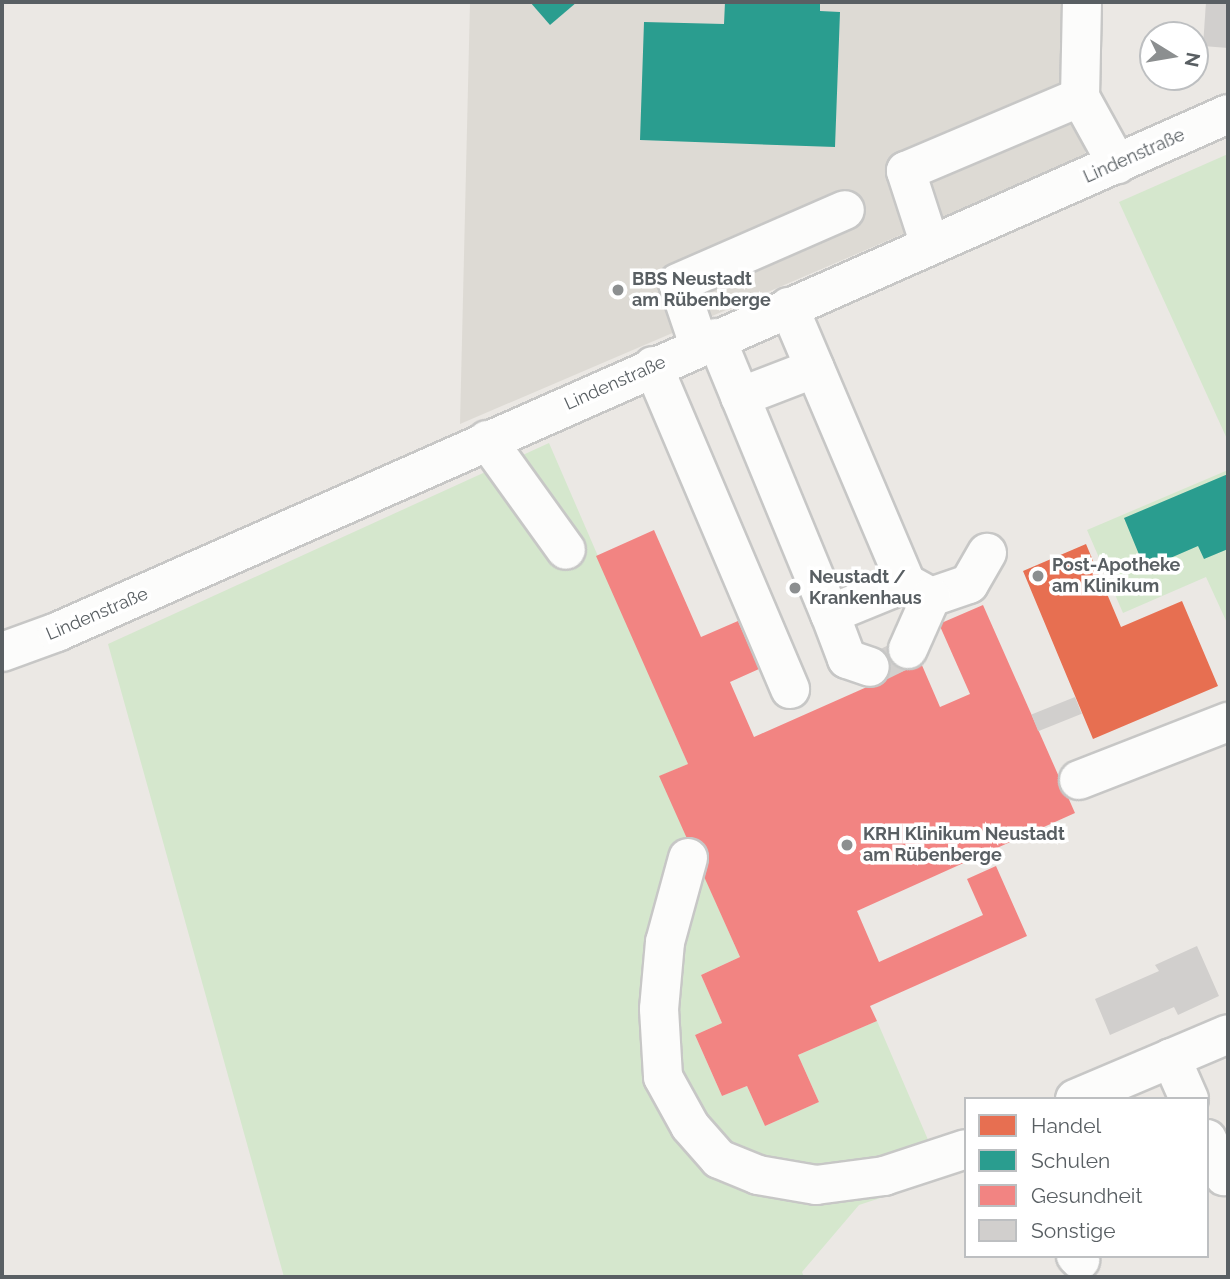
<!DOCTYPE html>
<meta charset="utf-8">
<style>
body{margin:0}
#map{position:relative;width:1230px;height:1279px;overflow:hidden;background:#ebe8e4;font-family:Raleway,sans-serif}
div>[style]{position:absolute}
.education>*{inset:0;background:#dddad4}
.green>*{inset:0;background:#d5e7cd}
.shops>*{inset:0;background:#e76f51}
.schools>*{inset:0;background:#2a9d8f}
.health>*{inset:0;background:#f28482}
.building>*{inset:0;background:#d1cfcd;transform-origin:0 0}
.roads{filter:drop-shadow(2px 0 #c7c7c6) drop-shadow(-2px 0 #c7c7c6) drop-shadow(0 2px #c7c7c6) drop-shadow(0 -2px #c7c7c6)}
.minor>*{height:38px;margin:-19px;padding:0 19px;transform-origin:19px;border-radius:19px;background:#fcfcfb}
.dots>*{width:19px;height:19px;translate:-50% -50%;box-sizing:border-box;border:4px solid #fff;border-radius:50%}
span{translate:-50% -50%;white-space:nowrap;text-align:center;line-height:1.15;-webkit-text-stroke:7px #fff;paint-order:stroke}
.street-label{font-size:18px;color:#595f63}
.poi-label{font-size:18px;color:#595f63;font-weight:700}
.left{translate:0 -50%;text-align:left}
.frame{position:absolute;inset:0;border:4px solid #595f63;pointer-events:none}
.legend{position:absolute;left:964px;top:1097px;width:245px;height:161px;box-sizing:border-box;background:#fff;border:2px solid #bdbfc1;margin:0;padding:9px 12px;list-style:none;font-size:21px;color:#595f63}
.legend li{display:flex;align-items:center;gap:14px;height:35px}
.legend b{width:35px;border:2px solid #bdbfc1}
.north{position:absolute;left:1139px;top:21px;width:70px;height:70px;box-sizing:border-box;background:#fff;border:2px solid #bdbfc1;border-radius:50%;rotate:101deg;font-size:19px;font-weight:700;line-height:28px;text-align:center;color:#595f63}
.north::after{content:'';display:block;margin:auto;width:24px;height:32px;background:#8c8f90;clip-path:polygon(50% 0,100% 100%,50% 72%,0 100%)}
</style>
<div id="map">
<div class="education">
<i style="clip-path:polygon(470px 2px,1089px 2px,1085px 156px,460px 424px)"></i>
</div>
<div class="green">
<i style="clip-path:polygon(1228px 154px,1228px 441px,1119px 202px)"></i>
<i style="clip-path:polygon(549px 443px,688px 764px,660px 776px,740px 957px,701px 975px,722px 1023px,695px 1035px,722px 1096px,747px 1086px,765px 1126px,819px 1102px,798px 1055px,877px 1021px,944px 1177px,859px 1205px,802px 1272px,804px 1277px,284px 1277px,108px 644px)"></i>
<i style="clip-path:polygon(1228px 470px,1228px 625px,1206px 577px,1123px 613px,1087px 530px)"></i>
</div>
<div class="shops">
<i style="clip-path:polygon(1086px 544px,1121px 627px,1182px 601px,1218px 686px,1093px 739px,1023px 571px)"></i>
</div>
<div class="schools">
<i style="clip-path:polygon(530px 2px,577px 2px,550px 25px)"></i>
<i style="clip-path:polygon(725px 2px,820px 2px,820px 11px,840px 12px,835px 147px,640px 140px,644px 22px,724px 24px)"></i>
<i style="clip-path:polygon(1228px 474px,1228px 549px,1204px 559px,1198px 546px,1145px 569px,1124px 518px)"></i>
</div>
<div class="health">
<i style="clip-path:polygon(654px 530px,701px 637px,738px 621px,759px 669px,730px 682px,754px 737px,921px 663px,940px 707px,970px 694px,939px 624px,983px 605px,1075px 813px,857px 911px,879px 962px,983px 915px,967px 879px,996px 866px,1027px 936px,870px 1006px,877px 1021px,798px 1055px,819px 1102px,765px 1126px,747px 1086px,722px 1096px,695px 1035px,722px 1023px,701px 975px,740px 957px,659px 776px,688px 764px,596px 556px)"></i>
</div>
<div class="building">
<i style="clip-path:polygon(1206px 2px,1228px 2px,1228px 48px,1203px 46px)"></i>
<i style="left:903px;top:638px;width:30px;height:42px;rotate:64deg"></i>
<i style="left:1075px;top:697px;width:18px;height:47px;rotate:68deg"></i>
<i style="clip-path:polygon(1197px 946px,1219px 996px,1178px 1015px,1174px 1007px,1110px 1035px,1095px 999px,1159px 971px,1155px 965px)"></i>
</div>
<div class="roads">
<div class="minor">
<i style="left:1082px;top:2px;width:95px;rotate:91.2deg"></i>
<i style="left:1080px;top:97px;width:77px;rotate:61.1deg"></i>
<i style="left:930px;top:245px;width:78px;rotate:-108deg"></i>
<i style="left:906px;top:171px;width:189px;rotate:-23deg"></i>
<i style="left:716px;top:338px;width:299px;rotate:67.6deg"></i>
<i style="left:830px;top:614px;width:82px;rotate:-22.2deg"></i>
<i style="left:906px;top:583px;width:300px;rotate:-113deg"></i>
<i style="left:699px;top:345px;width:65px;rotate:-108.7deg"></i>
<i style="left:678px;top:283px;width:182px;rotate:-23.6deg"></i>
<i style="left:653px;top:366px;width:351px;rotate:67deg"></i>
<i style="left:740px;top:397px;width:80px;rotate:-21.1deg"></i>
<i style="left:487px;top:440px;width:135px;rotate:54.3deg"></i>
<i style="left:906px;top:583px;width:29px;rotate:29deg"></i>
<i style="left:931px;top:597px;width:40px;rotate:-18.9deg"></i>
<i style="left:969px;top:584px;width:36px;rotate:-60deg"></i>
<i style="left:830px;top:614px;width:48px;rotate:69.3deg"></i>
<i style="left:847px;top:659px;width:24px;rotate:19deg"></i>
<i style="left:908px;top:649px;width:57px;rotate:-66.1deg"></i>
<i style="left:2px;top:652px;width:59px;rotate:-20deg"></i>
<i style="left:57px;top:632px;width:1280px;rotate:-23.86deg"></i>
<i style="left:1079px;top:780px;width:160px;rotate:-21.3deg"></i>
<i style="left:688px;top:858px;width:87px;rotate:105.3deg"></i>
<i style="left:665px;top:942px;width:67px;rotate:95.1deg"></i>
<i style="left:659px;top:1009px;width:68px;rotate:86.6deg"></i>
<i style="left:663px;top:1077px;width:56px;rotate:61.1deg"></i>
<i style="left:690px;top:1126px;width:44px;rotate:48.7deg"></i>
<i style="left:719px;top:1159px;width:42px;rotate:22.3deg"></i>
<i style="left:758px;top:1175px;width:59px;rotate:9.8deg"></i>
<i style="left:816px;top:1185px;width:69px;rotate:-7.5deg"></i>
<i style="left:884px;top:1176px;width:86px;rotate:-18.2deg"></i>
<i style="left:1171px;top:1058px;width:45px;rotate:66.3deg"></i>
<i style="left:1075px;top:1099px;width:166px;rotate:-23deg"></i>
<i style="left:1207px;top:1139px;width:41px;rotate:65.3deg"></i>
<i style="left:1076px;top:1256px;width:6px;rotate:45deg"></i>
</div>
</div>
<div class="dots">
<i style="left:618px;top:290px;background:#8c8f90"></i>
<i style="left:1038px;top:576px;background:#8c8f90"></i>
<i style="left:795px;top:588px;background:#8c8f90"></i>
<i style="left:847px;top:845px;background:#8c8f90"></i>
</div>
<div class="street-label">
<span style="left:1134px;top:156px;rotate:-24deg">Lindenstraße</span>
<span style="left:615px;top:383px;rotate:-24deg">Lindenstraße</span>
<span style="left:97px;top:614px;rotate:-23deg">Lindenstraße</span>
</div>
<div class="poi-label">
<span class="left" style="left:632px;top:290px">BBS Neustadt<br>am Rübenberge</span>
<span class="left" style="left:1052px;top:576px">Post-Apotheke<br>am Klinikum</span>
<span class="left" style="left:809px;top:588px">Neustadt /<br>Krankenhaus</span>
<span class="left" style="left:863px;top:845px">KRH Klinikum Neustadt<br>am Rübenberge</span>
</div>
<div class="frame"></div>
<ul class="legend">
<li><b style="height:19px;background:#e76f51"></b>Handel</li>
<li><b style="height:19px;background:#2a9d8f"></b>Schulen</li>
<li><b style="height:19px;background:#f28482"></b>Gesundheit</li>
<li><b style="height:19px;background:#d1cfcd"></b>Sonstige</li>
</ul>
<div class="north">N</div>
</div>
